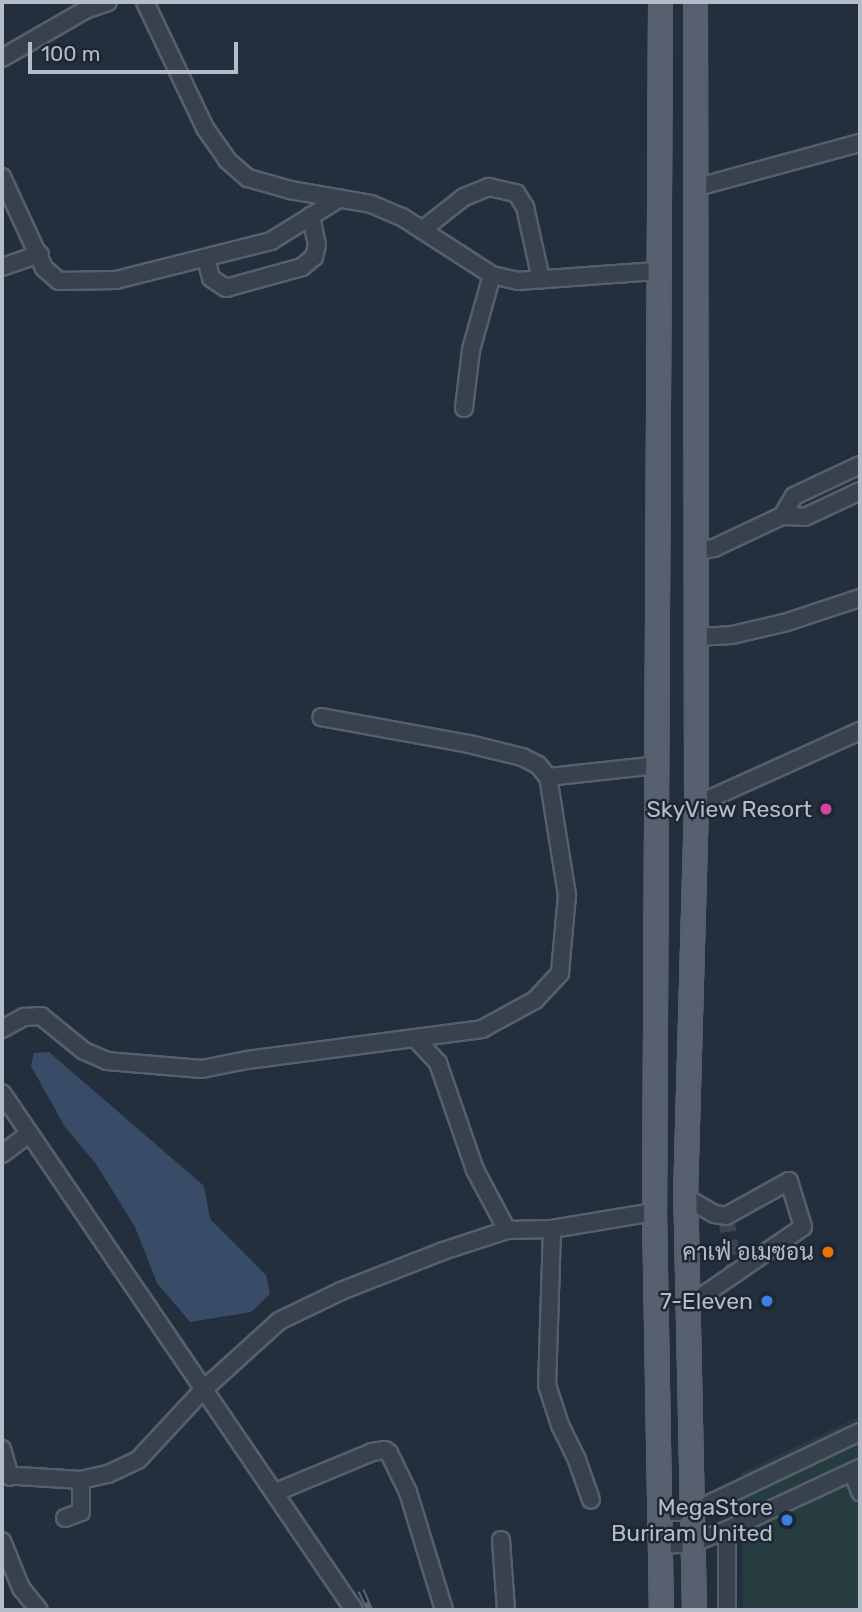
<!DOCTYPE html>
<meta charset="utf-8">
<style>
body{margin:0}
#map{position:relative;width:862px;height:1612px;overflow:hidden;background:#242f3e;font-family:Rubik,Sarabun,sans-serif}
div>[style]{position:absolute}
.green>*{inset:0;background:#263c3f}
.water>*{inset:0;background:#394c67}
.minor-tunnel>*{height:16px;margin-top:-8px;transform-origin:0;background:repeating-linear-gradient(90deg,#3a4453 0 16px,transparent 0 24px)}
.roads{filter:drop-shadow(2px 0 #565f6c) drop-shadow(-2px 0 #565f6c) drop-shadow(0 2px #565f6c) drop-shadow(0 -2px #565f6c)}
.minor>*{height:16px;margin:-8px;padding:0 8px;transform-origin:8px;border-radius:8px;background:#38414e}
.major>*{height:21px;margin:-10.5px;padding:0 10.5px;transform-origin:10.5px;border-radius:10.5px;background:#56606e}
.rail>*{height:7px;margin-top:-3.5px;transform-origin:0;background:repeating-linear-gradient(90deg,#1d2633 0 13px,#5a6575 0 26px);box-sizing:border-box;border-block:2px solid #5a6575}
.dots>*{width:19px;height:19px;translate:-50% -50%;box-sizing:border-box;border:4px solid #1d2633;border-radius:50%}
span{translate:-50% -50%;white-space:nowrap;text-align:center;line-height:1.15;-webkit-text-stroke:5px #1d2633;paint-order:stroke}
.poi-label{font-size:23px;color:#b4bcc9}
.right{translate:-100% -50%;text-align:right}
.frame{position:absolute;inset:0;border:4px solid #b4bcc9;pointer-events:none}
.scale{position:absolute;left:28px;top:42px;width:210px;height:32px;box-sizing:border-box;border:4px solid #b4bcc9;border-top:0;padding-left:9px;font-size:21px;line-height:24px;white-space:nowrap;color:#b4bcc9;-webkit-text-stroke:5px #1d2633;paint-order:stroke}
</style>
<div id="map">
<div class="green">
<i style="clip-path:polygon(860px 1416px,860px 1610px,743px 1610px,741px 1473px)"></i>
</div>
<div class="water">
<i style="clip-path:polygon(49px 1052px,204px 1186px,210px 1219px,266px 1275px,270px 1294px,251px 1312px,190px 1322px,157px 1283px,135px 1227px,96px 1164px,65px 1127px,31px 1066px,34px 1053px)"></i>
</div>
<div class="minor-tunnel">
<i style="left:726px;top:1216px;width:58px;rotate:82deg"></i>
</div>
<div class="roads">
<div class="minor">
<i style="left:145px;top:2px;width:140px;rotate:64.5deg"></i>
<i style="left:205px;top:128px;width:39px;rotate:55deg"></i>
<i style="left:227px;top:160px;width:28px;rotate:41deg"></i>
<i style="left:248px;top:178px;width:44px;rotate:15.9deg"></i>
<i style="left:290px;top:190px;width:82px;rotate:9.8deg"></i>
<i style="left:371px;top:204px;width:34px;rotate:23deg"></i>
<i style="left:402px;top:217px;width:107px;rotate:32.8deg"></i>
<i style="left:492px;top:275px;width:27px;rotate:13deg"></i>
<i style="left:518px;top:281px;width:139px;rotate:-4.1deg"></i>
<i style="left:2px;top:58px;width:96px;rotate:-30deg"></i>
<i style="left:85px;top:10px;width:24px;rotate:-19deg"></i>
<i style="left:2px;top:177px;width:100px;rotate:65.2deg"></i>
<i style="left:44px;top:268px;width:20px;rotate:41deg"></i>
<i style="left:59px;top:281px;width:57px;rotate:-1deg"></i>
<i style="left:116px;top:280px;width:160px;rotate:-14.1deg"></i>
<i style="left:271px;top:241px;width:81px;rotate:-31.9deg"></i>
<i style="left:694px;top:188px;width:172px;rotate:-15.2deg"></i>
<i style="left:422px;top:230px;width:53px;rotate:-38.2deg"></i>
<i style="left:464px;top:197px;width:27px;rotate:-22deg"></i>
<i style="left:489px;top:187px;width:28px;rotate:13deg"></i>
<i style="left:516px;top:193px;width:17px;rotate:57deg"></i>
<i style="left:525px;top:207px;width:74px;rotate:77.5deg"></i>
<i style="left:206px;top:259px;width:20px;rotate:75deg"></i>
<i style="left:211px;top:278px;width:18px;rotate:34deg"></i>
<i style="left:226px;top:288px;width:79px;rotate:-15.4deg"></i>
<i style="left:302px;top:267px;width:16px;rotate:-40deg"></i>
<i style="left:314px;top:257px;width:12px;rotate:-76deg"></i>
<i style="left:317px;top:245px;width:30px;rotate:-102deg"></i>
<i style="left:2px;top:267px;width:40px;rotate:-18.9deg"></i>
<i style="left:464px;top:408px;width:58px;rotate:-83.1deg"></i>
<i style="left:471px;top:350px;width:78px;rotate:-74.4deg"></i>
<i style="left:782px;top:516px;width:23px;rotate:-59deg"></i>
<i style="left:794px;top:496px;width:73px;rotate:-25.2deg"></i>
<i style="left:695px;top:552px;width:19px;rotate:-12deg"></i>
<i style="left:714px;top:548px;width:75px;rotate:-25.2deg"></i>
<i style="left:782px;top:516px;width:23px;rotate:2deg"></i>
<i style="left:805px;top:517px;width:61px;rotate:-25.3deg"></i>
<i style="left:696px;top:637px;width:36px;rotate:-3deg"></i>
<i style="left:732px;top:635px;width:53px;rotate:-13deg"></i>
<i style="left:784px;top:623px;width:80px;rotate:-18.2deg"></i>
<i style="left:548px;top:777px;width:111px;rotate:-6.2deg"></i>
<i style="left:696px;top:805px;width:180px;rotate:-24.3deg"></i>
<i style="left:2px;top:1029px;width:25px;rotate:-29deg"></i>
<i style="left:24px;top:1017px;width:17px;rotate:-3deg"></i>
<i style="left:41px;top:1016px;width:55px;rotate:39.1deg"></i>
<i style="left:84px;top:1051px;width:25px;rotate:23deg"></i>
<i style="left:107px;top:1061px;width:95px;rotate:4.8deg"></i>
<i style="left:202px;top:1069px;width:46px;rotate:-11.3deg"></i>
<i style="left:247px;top:1060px;width:237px;rotate:-7.5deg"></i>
<i style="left:482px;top:1029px;width:60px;rotate:-28.7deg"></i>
<i style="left:535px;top:1000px;width:37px;rotate:-47deg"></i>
<i style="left:560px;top:973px;width:78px;rotate:-84.9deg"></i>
<i style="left:567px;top:895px;width:120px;rotate:-99.1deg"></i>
<i style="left:548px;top:777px;width:16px;rotate:-130deg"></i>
<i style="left:538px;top:765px;width:18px;rotate:-153deg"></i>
<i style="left:522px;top:757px;width:55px;rotate:-166.2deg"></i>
<i style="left:469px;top:744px;width:150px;rotate:-169.7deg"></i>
<i style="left:415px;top:1038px;width:34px;rotate:47deg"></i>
<i style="left:438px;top:1063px;width:113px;rotate:70.9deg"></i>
<i style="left:475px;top:1170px;width:68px;rotate:61.9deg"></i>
<i style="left:2px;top:1093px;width:625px;rotate:55.75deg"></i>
<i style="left:2px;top:1154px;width:34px;rotate:-37deg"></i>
<i style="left:685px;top:1197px;width:34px;rotate:30deg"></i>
<i style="left:715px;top:1214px;width:11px;rotate:10deg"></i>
<i style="left:726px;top:1216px;width:72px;rotate:-29.1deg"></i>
<i style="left:789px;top:1181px;width:48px;rotate:73.1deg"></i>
<i style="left:803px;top:1227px;width:142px;rotate:145.6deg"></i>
<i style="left:552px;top:1229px;width:156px;rotate:91.8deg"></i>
<i style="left:547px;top:1385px;width:42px;rotate:72deg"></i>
<i style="left:560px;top:1425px;width:39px;rotate:64deg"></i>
<i style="left:577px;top:1460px;width:42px;rotate:70.7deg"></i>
<i style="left:2px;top:1449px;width:29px;rotate:74deg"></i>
<i style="left:852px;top:1472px;width:22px;rotate:68deg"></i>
<i style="left:2px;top:1475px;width:79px;rotate:3.6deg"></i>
<i style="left:81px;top:1480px;width:28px;rotate:-13deg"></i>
<i style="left:108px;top:1474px;width:33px;rotate:-25deg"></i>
<i style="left:138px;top:1460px;width:96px;rotate:-47.1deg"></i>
<i style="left:203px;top:1390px;width:103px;rotate:-42.2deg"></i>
<i style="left:279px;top:1321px;width:69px;rotate:-25.8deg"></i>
<i style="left:341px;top:1291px;width:110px;rotate:-21.4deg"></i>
<i style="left:443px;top:1251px;width:67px;rotate:-18.2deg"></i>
<i style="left:507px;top:1230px;width:45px;rotate:-1.3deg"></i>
<i style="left:552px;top:1229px;width:103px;rotate:-9.5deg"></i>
<i style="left:276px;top:1492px;width:104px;rotate:-22.6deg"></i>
<i style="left:372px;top:1452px;width:13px;rotate:-9deg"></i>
<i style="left:385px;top:1450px;width:5px;rotate:37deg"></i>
<i style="left:389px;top:1453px;width:43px;rotate:64deg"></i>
<i style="left:408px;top:1492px;width:123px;rotate:73deg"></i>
<i style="left:660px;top:1512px;width:32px"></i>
<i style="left:692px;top:1512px;width:186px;rotate:-25.5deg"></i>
<i style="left:65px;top:1518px;width:17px;rotate:-21deg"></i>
<i style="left:81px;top:1512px;width:32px;rotate:-90deg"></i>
<i style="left:501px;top:1540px;width:70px;rotate:85.9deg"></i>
<i style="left:2px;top:1541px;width:51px;rotate:68deg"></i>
<i style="left:21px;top:1588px;width:28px;rotate:51deg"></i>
<i style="left:660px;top:1545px;width:33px;rotate:-3deg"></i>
<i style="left:693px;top:1543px;width:36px;rotate:-21deg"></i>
<i style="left:727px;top:1530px;width:147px;rotate:-25deg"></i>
<i style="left:727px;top:1610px;width:80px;rotate:-90deg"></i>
</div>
<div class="major">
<i style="left:660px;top:2px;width:1210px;rotate:90.28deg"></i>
<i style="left:654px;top:1212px;width:398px;rotate:89deg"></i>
<i style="left:694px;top:1610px;width:413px;rotate:-91.2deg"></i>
<i style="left:685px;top:1197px;width:392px;rotate:-88.4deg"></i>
<i style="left:696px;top:805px;width:803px;rotate:-90.07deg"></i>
</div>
</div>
<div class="rail">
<i style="left:361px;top:1590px;width:22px;rotate:66deg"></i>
</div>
<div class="dots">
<i style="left:826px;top:809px;background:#d1479c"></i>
<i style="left:828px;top:1252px;background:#e8710a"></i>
<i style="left:767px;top:1301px;background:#3f7fe0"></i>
<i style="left:787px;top:1520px;background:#3f7fe0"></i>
</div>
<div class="poi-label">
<span class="right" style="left:812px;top:809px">SkyView Resort</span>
<span class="right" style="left:814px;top:1252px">คาเฟ่ อเมซอน</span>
<span class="right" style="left:753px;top:1301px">7-Eleven</span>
<span class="right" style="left:773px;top:1520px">MegaStore<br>Buriram United</span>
</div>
<div class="frame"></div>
<div class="scale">100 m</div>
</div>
